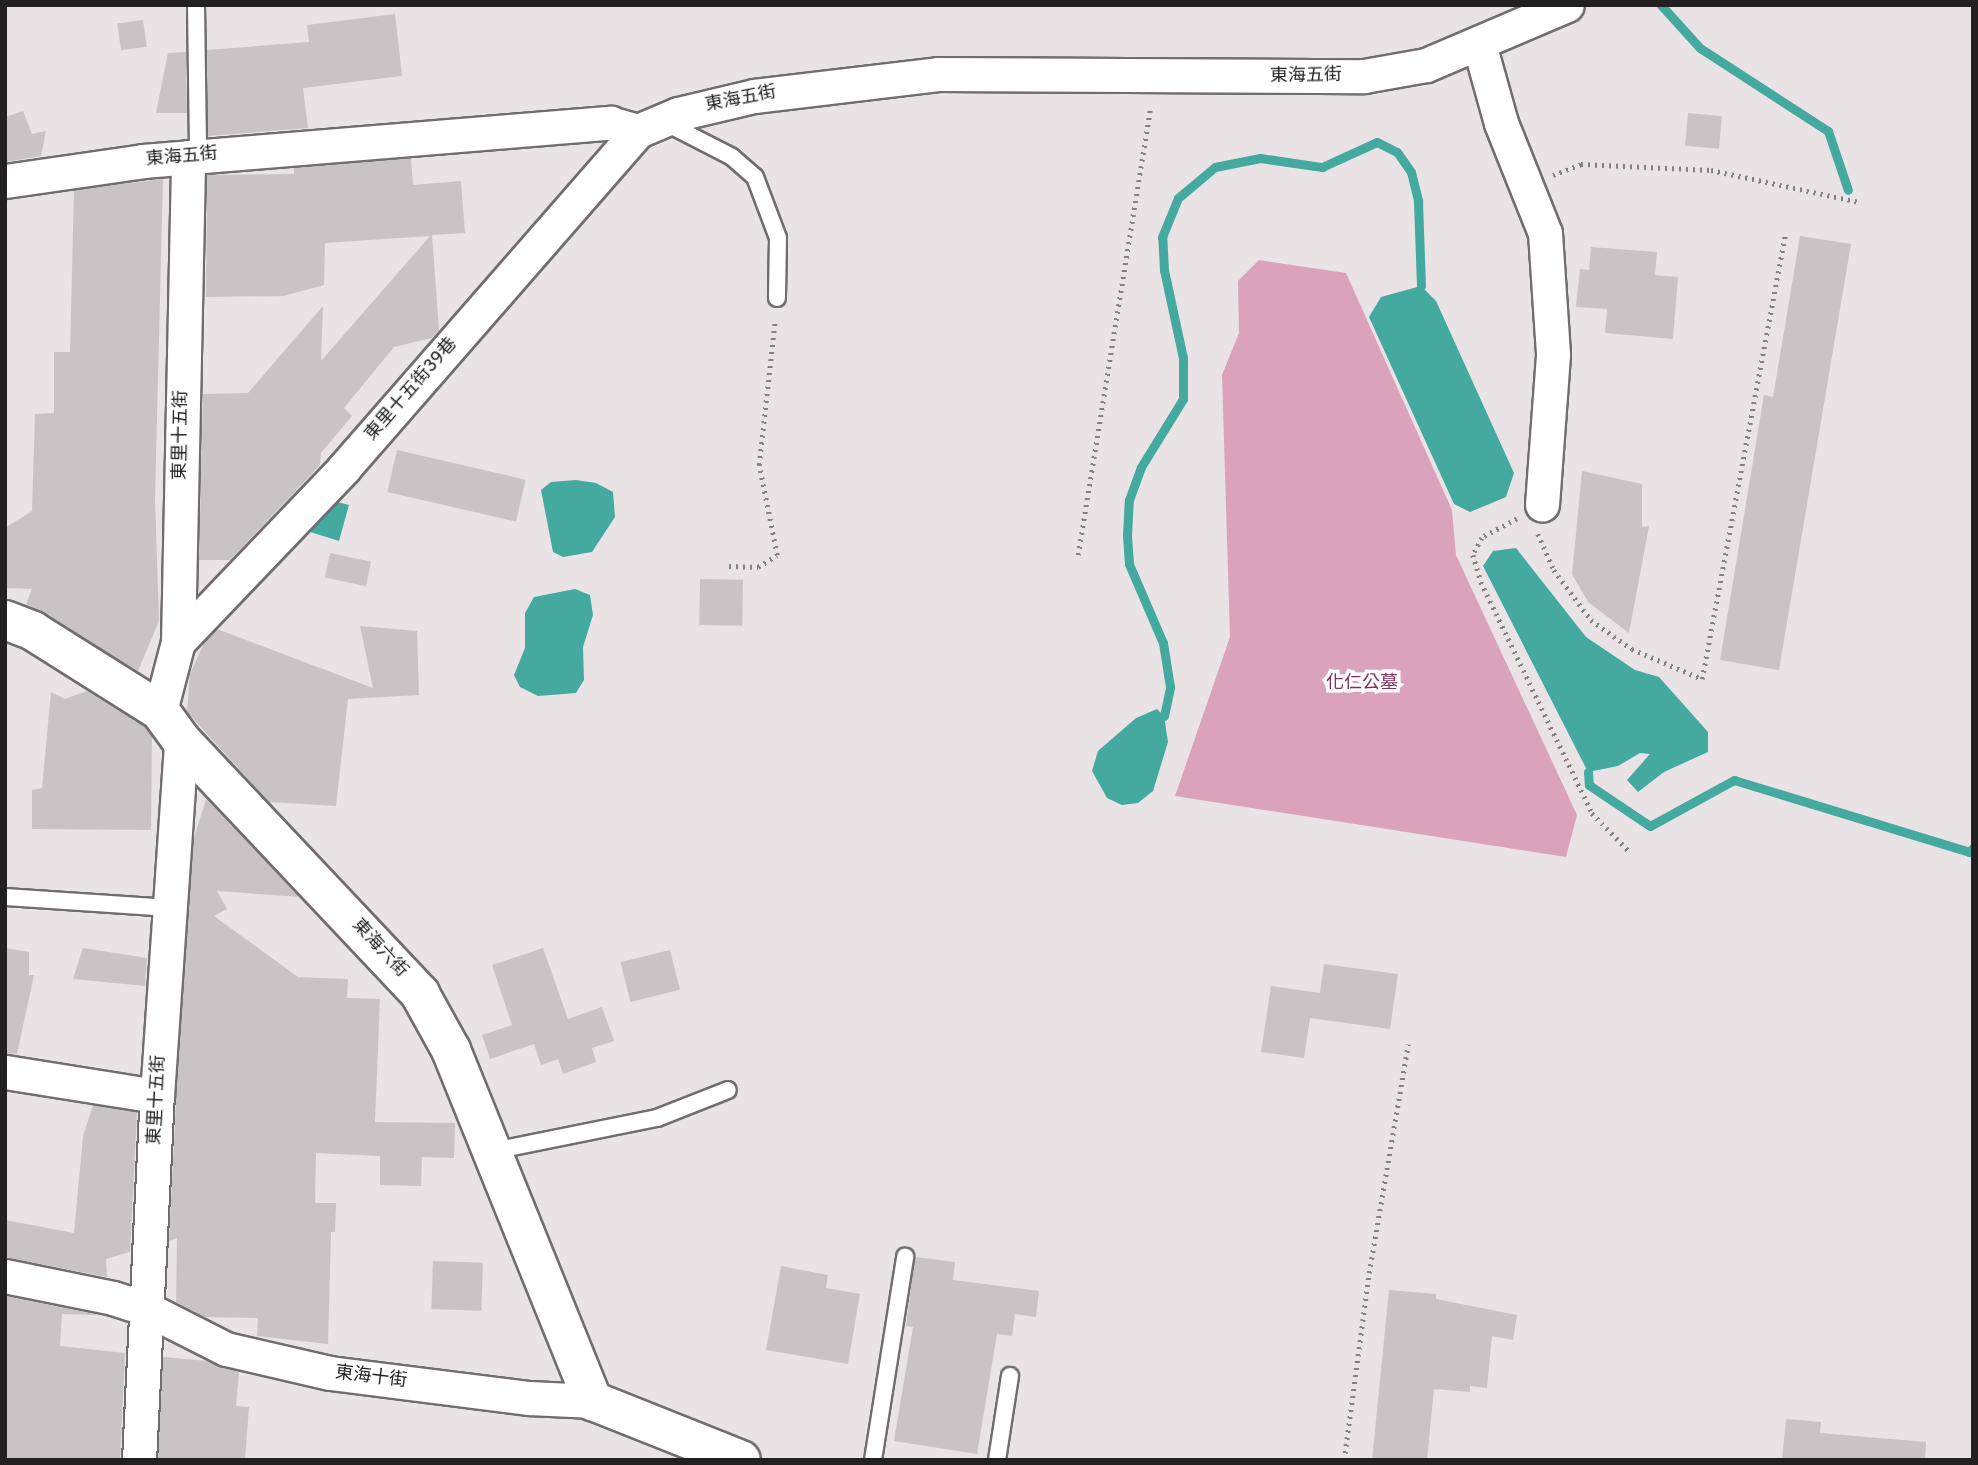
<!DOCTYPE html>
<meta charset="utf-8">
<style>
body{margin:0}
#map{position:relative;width:1978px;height:1465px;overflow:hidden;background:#e9e3e5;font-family:Overpass,"Noto Sans TC",sans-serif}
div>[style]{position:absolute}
.green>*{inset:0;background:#daa3bb}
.water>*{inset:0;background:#44a99f}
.stream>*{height:9px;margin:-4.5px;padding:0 4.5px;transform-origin:4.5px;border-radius:4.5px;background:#44a99f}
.building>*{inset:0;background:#c9c3c5;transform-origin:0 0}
.path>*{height:4.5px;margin-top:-2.25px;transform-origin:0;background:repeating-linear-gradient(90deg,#848082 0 2px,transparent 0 7px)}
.roads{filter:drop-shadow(2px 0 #716c6e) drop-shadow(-2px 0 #716c6e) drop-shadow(0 2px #716c6e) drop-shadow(0 -2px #716c6e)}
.lane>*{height:16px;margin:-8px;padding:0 8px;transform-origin:8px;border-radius:8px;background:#fff}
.street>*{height:33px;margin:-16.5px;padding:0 16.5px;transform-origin:16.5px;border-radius:16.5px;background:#fff}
.secondary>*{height:38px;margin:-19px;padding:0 19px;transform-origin:19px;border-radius:19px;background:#fff}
span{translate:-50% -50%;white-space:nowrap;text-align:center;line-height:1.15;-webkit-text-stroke:7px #fff;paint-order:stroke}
.street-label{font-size:18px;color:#222021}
.park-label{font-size:18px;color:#822f5b}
.frame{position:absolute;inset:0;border:7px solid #222021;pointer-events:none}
</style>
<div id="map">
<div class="green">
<i style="clip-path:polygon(1259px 260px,1346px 273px,1452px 510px,1456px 555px,1577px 815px,1566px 857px,1175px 796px,1230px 637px,1222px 375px,1239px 333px,1238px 281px)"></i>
</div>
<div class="water">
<i style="clip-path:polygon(1421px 286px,1436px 301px,1514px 473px,1506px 497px,1470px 512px,1454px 504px,1369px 317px,1381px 297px)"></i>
<i style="clip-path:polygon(576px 480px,596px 483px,613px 492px,615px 517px,592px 552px,563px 557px,553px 552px,541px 490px,551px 482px)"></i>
<i style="clip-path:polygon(326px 499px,349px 505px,339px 541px,301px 529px)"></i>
<i style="clip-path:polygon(1516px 548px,1586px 637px,1635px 670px,1659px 677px,1708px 732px,1708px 752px,1664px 772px,1638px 792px,1627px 780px,1650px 754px,1640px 753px,1618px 766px,1588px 772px,1483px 566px,1493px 551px)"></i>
<i style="clip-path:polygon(575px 589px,590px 595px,593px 615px,583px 647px,584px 680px,576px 693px,538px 696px,520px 687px,514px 675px,525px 648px,525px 613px,534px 597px)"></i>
<i style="clip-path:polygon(1157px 709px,1164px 716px,1168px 742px,1153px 791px,1138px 803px,1122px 805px,1107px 798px,1092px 771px,1098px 751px,1136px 718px)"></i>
</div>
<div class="stream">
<i style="left:1661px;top:5px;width:58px;rotate:47.8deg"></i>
<i style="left:1700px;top:48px;width:153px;rotate:33deg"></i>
<i style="left:1828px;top:131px;width:62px;rotate:71.3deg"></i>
<i style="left:1164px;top:716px;width:30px;rotate:-78deg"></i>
<i style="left:1170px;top:687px;width:45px;rotate:-99deg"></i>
<i style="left:1163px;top:643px;width:86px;rotate:-113.3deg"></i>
<i style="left:1129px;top:564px;width:29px;rotate:-94deg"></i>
<i style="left:1127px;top:535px;width:35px;rotate:-87deg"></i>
<i style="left:1129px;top:500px;width:35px;rotate:-70deg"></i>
<i style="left:1141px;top:467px;width:80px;rotate:-58.3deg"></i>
<i style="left:1183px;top:399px;width:41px;rotate:-90deg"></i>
<i style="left:1183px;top:358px;width:90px;rotate:-102.2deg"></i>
<i style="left:1164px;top:270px;width:33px;rotate:-93deg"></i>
<i style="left:1162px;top:237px;width:42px;rotate:-67.7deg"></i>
<i style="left:1178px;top:198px;width:48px;rotate:-40deg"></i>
<i style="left:1215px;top:167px;width:46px;rotate:-11.3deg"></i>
<i style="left:1260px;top:158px;width:63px;rotate:8.3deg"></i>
<i style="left:1322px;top:167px;width:60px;rotate:-24.4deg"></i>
<i style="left:1377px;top:142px;width:22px;rotate:27deg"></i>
<i style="left:1397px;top:152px;width:24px;rotate:55deg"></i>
<i style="left:1411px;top:172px;width:30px;rotate:76deg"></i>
<i style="left:1418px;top:201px;width:85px;rotate:88deg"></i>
<i style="left:1588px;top:772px;width:13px;rotate:86deg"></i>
<i style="left:1589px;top:785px;width:73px;rotate:33.9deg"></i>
<i style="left:1650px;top:826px;width:96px;rotate:-28.7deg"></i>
<i style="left:1734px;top:780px;width:246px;rotate:17deg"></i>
<i style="left:1969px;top:852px;width:6px;rotate:-45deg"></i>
</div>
<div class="building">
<i style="clip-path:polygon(395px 14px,402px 76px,303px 88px,308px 128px,208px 136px,207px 50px,309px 42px,307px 25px)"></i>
<i style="left:143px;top:20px;width:27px;height:26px;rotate:82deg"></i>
<i style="clip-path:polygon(186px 52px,187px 113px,156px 113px,168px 53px)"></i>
<i style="clip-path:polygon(23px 111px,32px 134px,46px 131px,41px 156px,5px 162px,5px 117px)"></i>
<i style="left:1688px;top:113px;width:34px;height:33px;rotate:5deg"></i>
<i style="clip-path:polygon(411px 158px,413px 185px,461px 181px,465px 233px,432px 235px,439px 330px,432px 338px,394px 347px,344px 408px,352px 416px,321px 453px,320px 465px,230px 560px,199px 560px,203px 394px,248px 393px,323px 306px,321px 361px,430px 236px,325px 243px,324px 285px,283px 296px,206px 297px,207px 175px,294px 174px,294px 168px)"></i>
<i style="clip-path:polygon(163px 179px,155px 498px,159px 621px,138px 671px,26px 604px,32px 589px,5px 588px,5px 528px,32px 511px,35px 414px,54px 413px,54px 352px,70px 352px,74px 190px)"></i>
<i style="clip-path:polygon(1800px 236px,1851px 244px,1779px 670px,1720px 660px,1764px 395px,1773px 397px)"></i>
<i style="clip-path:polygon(1591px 247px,1657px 252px,1655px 275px,1678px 277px,1673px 339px,1605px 333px,1607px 309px,1576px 307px,1580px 269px,1589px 270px)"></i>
<i style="left:397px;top:450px;width:132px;height:43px;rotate:13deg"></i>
<i style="clip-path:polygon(1582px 471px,1642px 484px,1642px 527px,1649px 526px,1629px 633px,1588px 602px,1572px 574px)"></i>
<i style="left:330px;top:553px;width:42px;height:25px;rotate:12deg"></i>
<i style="left:700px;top:579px;width:43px;height:46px;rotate:1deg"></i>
<i style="clip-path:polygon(360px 626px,417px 631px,419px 695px,348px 699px,336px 806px,269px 802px,187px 712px,190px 674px,204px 643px,217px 629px,373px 688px)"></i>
<i style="clip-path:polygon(87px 691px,145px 727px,152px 737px,151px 830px,32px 829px,32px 790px,42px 788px,51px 692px,65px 699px)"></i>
<i style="clip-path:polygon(206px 799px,299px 897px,217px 891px,227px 909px,214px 916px,298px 977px,348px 979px,347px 998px,380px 999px,375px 1122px,455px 1123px,454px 1158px,422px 1157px,421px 1186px,380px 1185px,380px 1156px,316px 1153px,315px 1203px,336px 1203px,335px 1232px,331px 1232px,328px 1344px,257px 1336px,258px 1318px,205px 1317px,176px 1302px,177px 1238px,169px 1241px,176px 1103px,193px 841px)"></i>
<i style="clip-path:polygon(5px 948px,29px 952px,29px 975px,34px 975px,17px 1054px,5px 1053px)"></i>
<i style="clip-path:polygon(83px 948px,147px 958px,145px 986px,73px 979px)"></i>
<i style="clip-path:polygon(543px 948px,568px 1019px,602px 1007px,614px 1041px,592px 1048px,596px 1062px,563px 1074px,558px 1059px,541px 1065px,534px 1044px,490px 1059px,482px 1035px,512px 1025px,492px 965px)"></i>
<i style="left:670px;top:950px;width:41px;height:51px;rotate:76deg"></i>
<i style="clip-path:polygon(1324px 964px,1398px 974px,1390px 1029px,1310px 1018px,1304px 1058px,1261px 1052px,1271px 986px,1320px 993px)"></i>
<i style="clip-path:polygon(93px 1105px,137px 1112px,130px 1252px,106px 1259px,107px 1277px,5px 1257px,5px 1220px,74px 1233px,83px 1136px)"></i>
<i style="clip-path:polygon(915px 1257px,955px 1262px,953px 1280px,1039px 1291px,1036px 1317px,1015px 1314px,1012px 1336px,997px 1334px,977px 1454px,894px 1441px,913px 1327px,906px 1326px)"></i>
<i style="left:433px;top:1261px;width:50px;height:48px;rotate:2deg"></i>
<i style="clip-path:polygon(781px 1266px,828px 1275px,826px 1288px,860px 1294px,848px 1364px,766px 1350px)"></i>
<i style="clip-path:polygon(1389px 1290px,1436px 1294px,1436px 1299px,1517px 1315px,1513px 1340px,1492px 1336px,1487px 1388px,1470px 1386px,1470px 1392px,1434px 1389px,1427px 1460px,1372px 1460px)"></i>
<i style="clip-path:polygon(5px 1296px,99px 1315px,62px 1314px,60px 1346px,125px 1353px,120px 1460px,5px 1460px)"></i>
<i style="clip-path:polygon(163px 1357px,207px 1361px,239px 1372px,236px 1406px,249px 1407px,245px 1460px,158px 1460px)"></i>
<i style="clip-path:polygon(1786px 1419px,1821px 1422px,1820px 1433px,1926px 1442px,1925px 1460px,1782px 1460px)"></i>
</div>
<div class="path">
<i style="left:1553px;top:175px;width:30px;rotate:-21deg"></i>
<i style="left:1581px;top:164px;width:130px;rotate:2.6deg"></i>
<i style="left:1711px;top:170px;width:151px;rotate:12.2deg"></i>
<i style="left:1517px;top:519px;width:40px;rotate:152deg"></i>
<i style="left:1482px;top:538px;width:19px;rotate:118deg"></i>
<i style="left:1473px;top:555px;width:28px;rotate:73deg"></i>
<i style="left:1481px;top:582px;width:256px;rotate:64.3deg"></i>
<i style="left:1592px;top:813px;width:52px;rotate:45.8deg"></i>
<i style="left:1538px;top:534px;width:39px;rotate:66deg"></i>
<i style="left:1554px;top:570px;width:62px;rotate:53.5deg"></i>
<i style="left:1591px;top:620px;width:50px;rotate:35.3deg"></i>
<i style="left:1632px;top:649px;width:76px;rotate:23.2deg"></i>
<i style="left:1702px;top:679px;width:451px;rotate:-79.4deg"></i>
<i style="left:1078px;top:555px;width:455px;rotate:-80.8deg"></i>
<i style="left:729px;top:566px;width:29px;rotate:2deg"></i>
<i style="left:758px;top:567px;width:22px;rotate:-32deg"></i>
<i style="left:777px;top:555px;width:92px;rotate:-101.3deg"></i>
<i style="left:759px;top:465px;width:146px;rotate:-83.7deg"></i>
<i style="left:1344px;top:1460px;width:189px;rotate:-82.4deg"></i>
<i style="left:1369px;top:1273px;width:232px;rotate:-80.3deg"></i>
</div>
<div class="roads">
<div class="lane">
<i style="left:196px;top:5px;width:151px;rotate:89.2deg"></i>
<i style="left:664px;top:122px;width:76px;rotate:27.2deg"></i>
<i style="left:732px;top:157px;width:30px;rotate:41deg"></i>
<i style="left:755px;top:177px;width:65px;rotate:69.3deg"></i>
<i style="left:778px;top:238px;width:60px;rotate:91deg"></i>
<i style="left:5px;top:897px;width:165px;rotate:3.8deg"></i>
<i style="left:493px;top:1151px;width:167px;rotate:-11.4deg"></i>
<i style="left:657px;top:1118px;width:76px;rotate:-21.5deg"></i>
<i style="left:873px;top:1460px;width:206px;rotate:-81deg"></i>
<i style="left:997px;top:1460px;width:85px;rotate:-81.2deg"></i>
</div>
<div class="street">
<i style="left:1479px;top:44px;width:82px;rotate:74.4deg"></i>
<i style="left:1501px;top:123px;width:118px;rotate:68.2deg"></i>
<i style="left:1545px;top:233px;width:122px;rotate:86.2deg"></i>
<i style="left:1553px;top:355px;width:150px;rotate:94.2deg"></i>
<i style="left:5px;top:181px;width:139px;rotate:-8.2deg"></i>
<i style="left:143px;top:161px;width:469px;rotate:-4.7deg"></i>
<i style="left:610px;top:123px;width:29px;rotate:16deg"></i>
<i style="left:638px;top:131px;width:43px;rotate:-23deg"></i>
<i style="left:678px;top:114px;width:78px;rotate:-13.3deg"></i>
<i style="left:754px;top:96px;width:185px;rotate:-6.8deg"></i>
<i style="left:938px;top:74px;width:426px;rotate:0.3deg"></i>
<i style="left:1364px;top:76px;width:63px;rotate:-10.1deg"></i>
<i style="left:1426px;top:65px;width:153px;rotate:-23.1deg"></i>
<i style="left:178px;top:642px;width:240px;rotate:-46.3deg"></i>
<i style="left:344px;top:468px;width:447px;rotate:-48.9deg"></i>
<i style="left:160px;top:711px;width:71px;rotate:-75.4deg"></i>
<i style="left:178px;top:642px;width:485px;rotate:-88.8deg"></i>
<i style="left:5px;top:1072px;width:154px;rotate:9deg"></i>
<i style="left:5px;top:1276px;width:110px;rotate:11.5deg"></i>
<i style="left:113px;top:1298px;width:38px;rotate:18deg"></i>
<i style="left:149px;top:1310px;width:86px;rotate:26.9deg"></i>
<i style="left:226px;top:1349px;width:107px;rotate:13deg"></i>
<i style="left:330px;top:1373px;width:201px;rotate:7.2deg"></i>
<i style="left:529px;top:1398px;width:64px;rotate:2.7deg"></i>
<i style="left:139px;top:1460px;width:364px;rotate:-87.2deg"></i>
<i style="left:157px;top:1096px;width:357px;rotate:-86.1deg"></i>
</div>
<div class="secondary">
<i style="left:5px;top:620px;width:30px;rotate:21deg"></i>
<i style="left:33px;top:631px;width:150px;rotate:32.2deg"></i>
<i style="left:160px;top:711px;width:36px;rotate:54deg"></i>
<i style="left:181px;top:740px;width:349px;rotate:46.7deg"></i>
<i style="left:420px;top:994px;width:64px;rotate:61deg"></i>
<i style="left:451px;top:1050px;width:379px;rotate:68deg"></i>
<i style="left:593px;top:1401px;width:159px;rotate:21.7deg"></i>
</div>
</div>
<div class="street-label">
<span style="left:1306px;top:77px;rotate:-1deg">東海五街</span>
<span style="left:741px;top:100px;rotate:-11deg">東海五街</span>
<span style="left:182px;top:158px;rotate:-5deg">東海五街</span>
<span style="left:412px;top:390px;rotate:-49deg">東里十五街39巷</span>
<span style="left:182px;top:435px;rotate:-89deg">東里十五街</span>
<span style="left:379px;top:949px;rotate:47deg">東海六街</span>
<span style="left:158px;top:1100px;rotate:-87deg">東里十五街</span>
<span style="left:371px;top:1378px;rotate:7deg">東海十街</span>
</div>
<div class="park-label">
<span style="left:1362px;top:684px">化仁公墓</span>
</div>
<div class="frame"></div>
</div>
